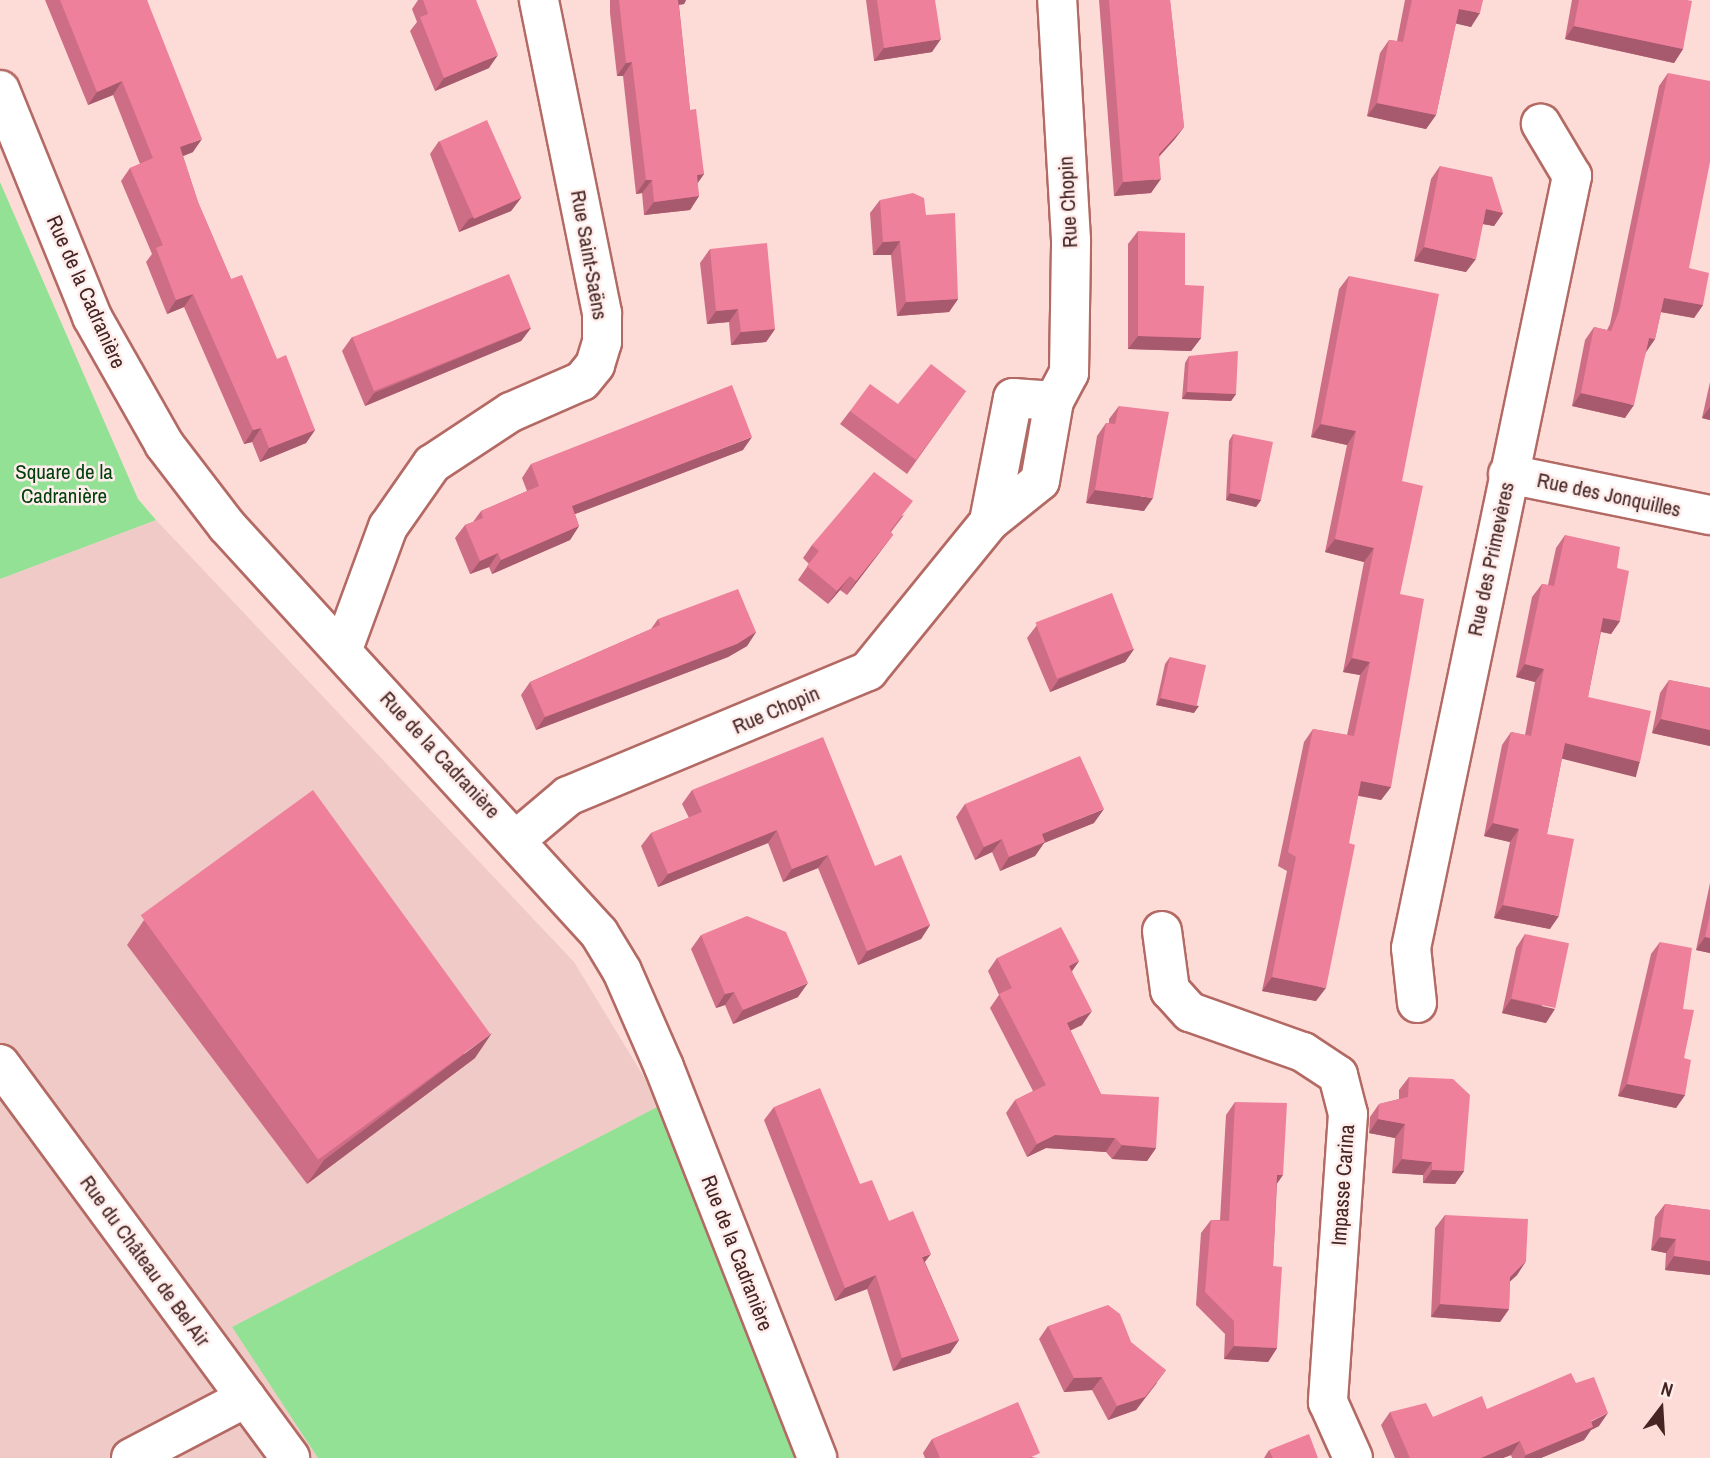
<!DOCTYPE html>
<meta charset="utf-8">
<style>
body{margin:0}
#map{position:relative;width:1710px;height:1458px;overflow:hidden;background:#fddbd7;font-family:"Archivo Narrow",sans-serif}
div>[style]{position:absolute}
.built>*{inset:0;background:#efcac6}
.green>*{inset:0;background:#93e195}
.roads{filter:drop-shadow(2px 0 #b46a64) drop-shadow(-2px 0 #b46a64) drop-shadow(0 2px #b46a64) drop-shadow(0 -2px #b46a64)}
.minor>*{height:38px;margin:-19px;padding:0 19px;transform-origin:19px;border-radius:19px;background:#fff}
.wall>*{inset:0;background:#ce6e86}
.shaded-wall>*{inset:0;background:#a75a6d;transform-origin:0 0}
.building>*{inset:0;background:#ef809c;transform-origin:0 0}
span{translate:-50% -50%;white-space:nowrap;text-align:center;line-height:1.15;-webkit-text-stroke:5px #feedeb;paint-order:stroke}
.street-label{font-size:21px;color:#452523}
.park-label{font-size:21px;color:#01400c}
.north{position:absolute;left:1626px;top:1374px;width:70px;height:70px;-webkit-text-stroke:5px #feedeb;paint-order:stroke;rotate:17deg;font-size:19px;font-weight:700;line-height:28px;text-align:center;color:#452523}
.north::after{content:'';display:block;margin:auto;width:24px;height:32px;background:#452523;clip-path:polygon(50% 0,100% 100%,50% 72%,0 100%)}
</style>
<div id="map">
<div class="built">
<i style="clip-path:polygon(156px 520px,574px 962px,661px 1105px,232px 1327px,318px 1458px,0 1458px,0 579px)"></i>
</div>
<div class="green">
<i style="clip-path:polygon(0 182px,138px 499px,156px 520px,0 579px)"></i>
<i style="clip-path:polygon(661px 1105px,798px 1458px,318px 1458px,232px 1327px)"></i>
</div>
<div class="roads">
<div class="minor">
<i style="left:0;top:90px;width:245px;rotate:67.9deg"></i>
<i style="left:92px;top:317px;width:146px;rotate:60.4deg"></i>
<i style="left:164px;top:444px;width:103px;rotate:52.5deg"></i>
<i style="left:227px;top:526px;width:551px;rotate:47.57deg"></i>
<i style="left:599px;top:933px;width:44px;rotate:58.8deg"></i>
<i style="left:622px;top:971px;width:105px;rotate:66.4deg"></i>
<i style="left:664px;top:1067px;width:420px;rotate:68.6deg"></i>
<i style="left:1054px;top:401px;width:32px;rotate:-62deg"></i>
<i style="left:1069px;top:373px;width:133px;rotate:-89.1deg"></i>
<i style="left:1071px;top:240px;width:240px;rotate:-93.3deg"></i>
<i style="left:1508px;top:474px;width:206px;rotate:11.5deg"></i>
<i style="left:343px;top:649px;width:130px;rotate:-69.8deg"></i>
<i style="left:388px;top:527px;width:77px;rotate:-55.1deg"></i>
<i style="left:432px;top:464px;width:95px;rotate:-33.4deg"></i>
<i style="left:511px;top:412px;width:77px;rotate:-23.6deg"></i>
<i style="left:582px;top:381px;width:21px;rotate:-51deg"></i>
<i style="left:595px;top:365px;width:24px;rotate:-73deg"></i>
<i style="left:602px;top:342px;width:29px;rotate:-90deg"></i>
<i style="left:602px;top:313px;width:319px;rotate:-101.4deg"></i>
<i style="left:517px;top:839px;width:67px;rotate:-40.1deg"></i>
<i style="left:568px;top:796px;width:325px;rotate:-22.6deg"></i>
<i style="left:868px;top:671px;width:192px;rotate:-50.9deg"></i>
<i style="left:989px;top:522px;width:65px;rotate:-38.8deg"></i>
<i style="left:1040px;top:481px;width:81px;rotate:-80.1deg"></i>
<i style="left:1054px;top:401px;width:41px;rotate:-175.8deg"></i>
<i style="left:1013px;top:398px;width:126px;rotate:101deg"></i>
<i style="left:1162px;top:931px;width:60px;rotate:82.3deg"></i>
<i style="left:1170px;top:990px;width:30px;rotate:48deg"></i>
<i style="left:1190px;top:1012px;width:120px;rotate:19.5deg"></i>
<i style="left:1303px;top:1052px;width:42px;rotate:33.3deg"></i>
<i style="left:1338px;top:1075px;width:40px;rotate:75.6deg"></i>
<i style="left:1348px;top:1114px;width:289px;rotate:94deg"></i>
<i style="left:1328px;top:1402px;width:61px;rotate:65.9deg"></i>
<i style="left:1417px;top:1003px;width:55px;rotate:-96.2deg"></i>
<i style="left:1411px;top:948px;width:789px;rotate:-78.22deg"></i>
<i style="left:1572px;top:176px;width:61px;rotate:-120.8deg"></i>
<i style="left:0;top:1064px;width:489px;rotate:53.6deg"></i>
<i style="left:131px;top:1458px;width:130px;rotate:-27.6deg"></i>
</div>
</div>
<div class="wall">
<i style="clip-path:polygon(45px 0,147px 0,193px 152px,183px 156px,198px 202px,231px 279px,277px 359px,315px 430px,306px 443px,260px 462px,252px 442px,244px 444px,184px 307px,167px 314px,146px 262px,152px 254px,121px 181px,130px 168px,140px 164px,113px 95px,88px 105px)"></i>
<i style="clip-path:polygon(418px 0,476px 0,489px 68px,435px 91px,410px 31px,417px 22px,412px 9px)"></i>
<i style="clip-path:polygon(610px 0,686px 0,684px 4px,679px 5px,690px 110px,704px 174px,697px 183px,699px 196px,690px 210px,644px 215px,642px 193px,636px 194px,623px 76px,617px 76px,610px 13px)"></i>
<i style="clip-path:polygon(866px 0,935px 0,932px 52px,874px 61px)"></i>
<i style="clip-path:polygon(1099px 0,1170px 0,1184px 127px,1174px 140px,1159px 157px,1151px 193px,1114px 196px)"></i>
<i style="clip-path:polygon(1405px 0,1483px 0,1471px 27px,1456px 23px,1436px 115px,1426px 129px,1367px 116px,1380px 53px,1389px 40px,1397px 41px)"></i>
<i style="clip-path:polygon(1572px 0,1687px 0,1683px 49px,1674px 63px,1565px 39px)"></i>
<i style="clip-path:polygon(1668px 73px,1689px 268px,1703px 305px,1694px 318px,1661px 312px,1655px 339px,1646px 352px,1625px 418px,1572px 406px,1585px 340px,1594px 327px,1607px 330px,1610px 324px,1659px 86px)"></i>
<i style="clip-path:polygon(439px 141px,521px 198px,511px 211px,459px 232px,430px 154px)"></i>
<i style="clip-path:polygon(1440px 166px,1503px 213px,1494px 226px,1483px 224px,1466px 272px,1414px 261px,1431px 179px)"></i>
<i style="clip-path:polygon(880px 200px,926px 215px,958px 299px,949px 312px,897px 316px,891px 255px,873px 255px,870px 213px)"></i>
<i style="clip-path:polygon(1138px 231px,1185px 285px,1201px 338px,1191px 351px,1128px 349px,1128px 244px)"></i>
<i style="clip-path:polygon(710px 249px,775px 329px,766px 342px,731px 345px,729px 322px,707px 324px,700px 263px)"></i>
<i style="clip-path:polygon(1349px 276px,1402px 481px,1400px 594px,1391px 787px,1381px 800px,1358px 796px,1316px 1001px,1262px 991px,1287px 871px,1278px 866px,1304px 742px,1313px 729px,1347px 735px,1360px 675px,1343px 672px,1364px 562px,1325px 552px,1347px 445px,1311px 437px,1339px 289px)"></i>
<i style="clip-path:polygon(531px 328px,521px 341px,365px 406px,342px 351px,352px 337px)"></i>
<i style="clip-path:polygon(1189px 356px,1236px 394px,1231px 401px,1182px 399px,1185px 363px)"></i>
<i style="clip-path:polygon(1710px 382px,1710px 420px,1702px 418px)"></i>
<i style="clip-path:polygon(966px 391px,907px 474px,840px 424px,850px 411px,898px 404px)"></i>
<i style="clip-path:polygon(1119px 406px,1144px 511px,1086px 503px,1097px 436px,1106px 423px,1109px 423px,1109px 419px)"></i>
<i style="clip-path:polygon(1233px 434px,1261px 500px,1256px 507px,1226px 500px,1229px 441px)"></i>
<i style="clip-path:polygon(743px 450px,575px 514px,579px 526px,570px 540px,492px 574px,489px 567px,470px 574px,455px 538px,465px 525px,473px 522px,481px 511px,527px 491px,522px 478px,531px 464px)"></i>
<i style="clip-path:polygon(904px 515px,891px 532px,893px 535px,883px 548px,847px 595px,840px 590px,828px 604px,798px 580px,809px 564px,803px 558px,812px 545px)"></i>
<i style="clip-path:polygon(1565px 535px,1617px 568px,1620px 621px,1611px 634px,1601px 632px,1588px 697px,1640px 762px,1631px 775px,1562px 758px,1547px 834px,1550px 929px,1494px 918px,1510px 842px,1484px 836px,1502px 745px,1511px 732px,1525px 735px,1535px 682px,1516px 677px,1532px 597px,1542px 584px,1548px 585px,1556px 548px)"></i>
<i style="clip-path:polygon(658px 619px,756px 632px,747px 646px,728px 657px,536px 730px,521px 695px,530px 682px,651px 629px)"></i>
<i style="clip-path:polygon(1037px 625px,1134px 649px,1125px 662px,1050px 692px,1027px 638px)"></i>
<i style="clip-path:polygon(1170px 657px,1194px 713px,1156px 705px,1165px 664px)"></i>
<i style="clip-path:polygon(1669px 680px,1710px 688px,1710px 746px,1652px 733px,1660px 693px)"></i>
<i style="clip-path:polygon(692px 790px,875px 866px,930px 925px,921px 939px,858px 965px,818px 868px,783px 882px,768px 843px,658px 887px,641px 846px,651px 833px,689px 818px,682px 804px)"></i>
<i style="clip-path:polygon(965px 804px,1094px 823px,1044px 843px,1035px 856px,1000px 871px,992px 852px,975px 860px,956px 817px)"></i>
<i style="clip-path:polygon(1710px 883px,1710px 953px,1696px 950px)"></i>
<i style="clip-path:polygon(144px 920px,475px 1058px,307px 1184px,127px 945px)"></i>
<i style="clip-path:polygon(1525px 934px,1546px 1023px,1502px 1013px,1516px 948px)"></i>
<i style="clip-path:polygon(701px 935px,798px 997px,733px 1024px,725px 1005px,716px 1008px,691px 949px)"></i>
<i style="clip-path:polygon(1660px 942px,1683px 1009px,1685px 1095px,1676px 1108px,1618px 1096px,1651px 954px)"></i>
<i style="clip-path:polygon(997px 958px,1079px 961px,1072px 971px,1082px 1025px,1070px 1030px,1101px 1094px,1156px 1148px,1147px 1161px,1112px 1159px,1106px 1152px,1046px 1148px,1027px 1157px,1006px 1113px,1015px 1100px,1033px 1091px,990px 1008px,999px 995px,988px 971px)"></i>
<i style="clip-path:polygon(1409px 1077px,1464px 1171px,1455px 1184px,1423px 1183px,1423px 1175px,1392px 1173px,1395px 1138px,1369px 1133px,1370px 1117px,1379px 1104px,1399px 1099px,1399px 1090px)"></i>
<i style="clip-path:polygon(1235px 1102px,1277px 1184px,1273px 1266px,1277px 1348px,1268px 1362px,1224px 1359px,1225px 1334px,1196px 1305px,1201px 1233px,1211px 1220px,1220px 1220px,1226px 1115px)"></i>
<i style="clip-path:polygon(774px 1107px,860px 1184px,889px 1221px,925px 1262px,959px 1340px,950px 1353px,893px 1371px,867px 1289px,835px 1301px,764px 1120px)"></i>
<i style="clip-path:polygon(1665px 1204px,1710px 1210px,1710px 1275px,1665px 1270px,1666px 1253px,1651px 1250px,1655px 1217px)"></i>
<i style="clip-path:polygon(1445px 1215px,1526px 1261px,1517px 1275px,1510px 1281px,1509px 1309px,1500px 1322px,1431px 1317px,1435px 1228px)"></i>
<i style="clip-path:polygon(1048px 1326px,1157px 1383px,1136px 1410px,1108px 1420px,1092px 1390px,1064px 1392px,1039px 1339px)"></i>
<i style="clip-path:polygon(1487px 1409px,1599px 1426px,1591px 1430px,1584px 1440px,1541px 1458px,1512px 1458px,1511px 1455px,1503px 1458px,1395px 1458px,1381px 1425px,1390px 1412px,1433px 1417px)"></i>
<i style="clip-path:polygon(932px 1439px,1037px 1458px,925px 1458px,923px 1453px)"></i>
<i style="clip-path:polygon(1269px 1450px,1318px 1458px,1264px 1458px)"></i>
</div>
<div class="shaded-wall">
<i style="clip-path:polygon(672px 0,686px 0,684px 4px,668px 6px)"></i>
<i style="clip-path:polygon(1459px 9px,1480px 13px,1471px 27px,1449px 22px)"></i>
<i style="clip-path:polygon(1574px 26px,1683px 49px,1674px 63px,1565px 39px)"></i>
<i style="clip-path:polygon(941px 39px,932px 52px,874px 61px,884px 48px)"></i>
<i style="clip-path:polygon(498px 55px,489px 68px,435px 91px,444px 78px)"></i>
<i style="clip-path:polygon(632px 62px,623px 76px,617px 76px,626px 63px)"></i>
<i style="clip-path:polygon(122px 81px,113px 95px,88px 105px,97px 92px)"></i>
<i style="clip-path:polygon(1377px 103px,1436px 115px,1426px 129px,1367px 116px)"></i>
<i style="clip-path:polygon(1184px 127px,1174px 140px,1149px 167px,1159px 154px)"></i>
<i style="clip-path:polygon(202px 139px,193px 152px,171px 161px,180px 147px)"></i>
<i style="clip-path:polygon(704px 174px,695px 187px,697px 175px)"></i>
<i style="clip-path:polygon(1161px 179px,1151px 193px,1114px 196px,1123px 182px)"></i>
<i style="clip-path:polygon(646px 180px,652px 180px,642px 193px,636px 194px)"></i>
<i style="clip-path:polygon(699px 196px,690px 210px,644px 215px,654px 202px)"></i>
<i style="clip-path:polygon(521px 198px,511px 211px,459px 232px,469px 219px)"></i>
<i style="clip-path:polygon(1486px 209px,1503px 213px,1494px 226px,1477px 223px)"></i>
<i style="clip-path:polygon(900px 241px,891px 255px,873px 255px,883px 242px)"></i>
<i style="clip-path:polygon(1424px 247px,1476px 259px,1466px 272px,1414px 261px)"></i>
<i style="clip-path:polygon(193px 294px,184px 307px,167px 314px,176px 300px)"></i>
<i style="clip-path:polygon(1664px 298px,1703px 305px,1694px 318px,1655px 311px)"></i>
<i style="clip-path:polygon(958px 299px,949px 312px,897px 316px,906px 302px)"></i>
<i style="clip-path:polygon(738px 309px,729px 322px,707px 324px,716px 311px)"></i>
<i style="clip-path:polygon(531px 328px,521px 341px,365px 406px,374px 393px)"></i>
<i style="clip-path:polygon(775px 329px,766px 342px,731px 345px,741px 332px)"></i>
<i style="clip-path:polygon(1138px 336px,1201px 338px,1191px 351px,1128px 349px)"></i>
<i style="clip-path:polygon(1649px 338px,1655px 339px,1646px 352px)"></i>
<i style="clip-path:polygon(1187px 392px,1236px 394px,1231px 401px,1182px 399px)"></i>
<i style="clip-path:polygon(1581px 393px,1634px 405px,1625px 418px,1572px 406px)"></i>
<i style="clip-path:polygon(1710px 407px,1710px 420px,1702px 418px)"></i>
<i style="clip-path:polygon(1321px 424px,1356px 431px,1347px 445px,1311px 437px)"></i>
<i style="clip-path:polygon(261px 428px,252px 442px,244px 444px,253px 430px)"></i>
<i style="clip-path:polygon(315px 430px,306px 443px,260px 462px,269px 448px)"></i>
<i style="clip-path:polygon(752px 437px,743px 450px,562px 519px,572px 506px)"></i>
<i style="clip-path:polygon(1095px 490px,1153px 498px,1144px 511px,1086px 503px)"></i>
<i style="clip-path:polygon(1230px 493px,1261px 500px,1256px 507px,1226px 500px)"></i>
<i style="clip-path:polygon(579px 526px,570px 540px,492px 574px,501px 560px)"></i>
<i style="clip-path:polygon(893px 535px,883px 548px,847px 595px,856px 581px)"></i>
<i style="clip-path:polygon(1335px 539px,1374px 548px,1364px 562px,1325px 552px)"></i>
<i style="clip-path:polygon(498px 553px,489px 567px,470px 574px,480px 561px)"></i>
<i style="clip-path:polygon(850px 576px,840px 590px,828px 604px,837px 591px)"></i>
<i style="clip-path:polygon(1603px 618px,1620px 621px,1611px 634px,1594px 630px)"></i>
<i style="clip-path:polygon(756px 632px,747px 646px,728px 657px,536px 730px,545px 717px)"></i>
<i style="clip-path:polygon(1134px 649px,1125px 662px,1050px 692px,1059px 679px)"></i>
<i style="clip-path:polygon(1352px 658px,1370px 662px,1360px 675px,1343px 672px)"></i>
<i style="clip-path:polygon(1525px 664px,1544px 669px,1535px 682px,1516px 677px)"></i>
<i style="clip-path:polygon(1161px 698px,1199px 706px,1194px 713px,1156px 705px)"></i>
<i style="clip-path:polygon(1661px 719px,1710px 730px,1710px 746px,1652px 733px)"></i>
<i style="left:1565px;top:743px;width:77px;height:16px;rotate:14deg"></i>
<i style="clip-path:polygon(1361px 781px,1391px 787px,1381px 800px,1352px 794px)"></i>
<i style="clip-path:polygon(1104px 809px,1094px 823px,1044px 843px,1035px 856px,1000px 871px,1009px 857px,1042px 834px)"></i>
<i style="clip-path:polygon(1493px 823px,1519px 829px,1510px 842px,1484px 836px)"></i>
<i style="clip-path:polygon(777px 830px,768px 843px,658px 887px,668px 874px)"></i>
<i style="clip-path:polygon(1002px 839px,992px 852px,975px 860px,984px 847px)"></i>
<i style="clip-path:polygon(828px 855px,818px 868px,783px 882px,792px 869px)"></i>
<i style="clip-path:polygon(1503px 905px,1559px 916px,1550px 929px,1494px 918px)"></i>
<i style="clip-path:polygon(930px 925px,921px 939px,858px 965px,867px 951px)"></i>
<i style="clip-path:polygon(1705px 937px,1710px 938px,1710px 953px,1696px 950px)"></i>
<i style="clip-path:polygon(1079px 961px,1070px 974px,1069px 966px)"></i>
<i style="clip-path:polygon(1272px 977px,1326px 988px,1316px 1001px,1262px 991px)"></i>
<i style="clip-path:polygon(808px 983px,798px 997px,733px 1024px,743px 1010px)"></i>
<i style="clip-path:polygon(734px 992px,725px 1005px,716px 1008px,725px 994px)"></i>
<i style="clip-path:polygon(1511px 999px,1555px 1009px,1546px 1023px,1502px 1013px)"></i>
<i style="clip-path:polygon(1092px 1011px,1082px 1025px,1057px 1037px,1067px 1023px)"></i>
<i style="clip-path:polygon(492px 1033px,475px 1058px,307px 1184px,324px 1160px)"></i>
<i style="clip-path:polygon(1627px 1084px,1685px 1095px,1676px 1108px,1618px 1096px)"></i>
<i style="clip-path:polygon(1378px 1119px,1405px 1124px,1395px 1138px,1369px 1133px)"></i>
<i style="clip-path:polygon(1055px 1135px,1115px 1138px,1106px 1152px,1046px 1148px,1027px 1157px,1037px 1144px)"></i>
<i style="clip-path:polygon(1122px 1145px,1156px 1148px,1147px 1161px,1112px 1159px)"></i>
<i style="clip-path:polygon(1402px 1159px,1432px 1162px,1423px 1175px,1392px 1173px)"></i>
<i style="clip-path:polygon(1432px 1170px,1464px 1171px,1455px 1184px,1423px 1183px)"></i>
<i style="clip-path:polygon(1277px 1175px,1283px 1175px,1274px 1188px)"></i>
<i style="clip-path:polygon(1660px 1237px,1676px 1239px,1666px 1253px,1651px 1250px)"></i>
<i style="clip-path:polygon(931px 1254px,921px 1267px,922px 1257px)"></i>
<i style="clip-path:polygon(1674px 1256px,1710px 1261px,1710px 1275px,1665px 1270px)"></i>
<i style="clip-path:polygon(1526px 1261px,1517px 1275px,1501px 1290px,1510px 1277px)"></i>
<i style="clip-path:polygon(876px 1275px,867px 1289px,835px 1301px,845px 1288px)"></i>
<i style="clip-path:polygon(1440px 1304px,1509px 1309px,1500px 1322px,1431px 1317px)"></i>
<i style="clip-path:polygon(959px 1340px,950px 1353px,893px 1371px,902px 1358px)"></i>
<i style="clip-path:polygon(1234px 1346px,1277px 1348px,1268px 1362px,1224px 1359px)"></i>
<i style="clip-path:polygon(1166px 1370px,1136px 1410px,1108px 1420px,1117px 1406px)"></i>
<i style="clip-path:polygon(1102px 1377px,1092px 1390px,1064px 1392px,1074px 1378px)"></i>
<i style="clip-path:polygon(1608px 1413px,1599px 1426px,1591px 1430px,1584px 1440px,1541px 1458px,1524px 1458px,1526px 1455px)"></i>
<i style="clip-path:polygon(1520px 1441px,1511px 1455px,1503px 1458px,1481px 1458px)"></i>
</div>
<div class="building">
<i style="clip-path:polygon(60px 0,147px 0,202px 139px,180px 147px,198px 202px,231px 279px,242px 275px,277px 359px,286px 355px,315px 430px,269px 448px,261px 428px,253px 430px,193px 294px,176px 300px,156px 248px,163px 245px,130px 168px,153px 158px,122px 81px,97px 92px)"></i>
<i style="clip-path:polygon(423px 0,476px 0,498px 55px,444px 78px,420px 17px,428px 14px)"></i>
<i style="clip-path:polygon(619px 0,678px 0,690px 110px,696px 109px,704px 174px,697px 175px,699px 196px,654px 202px,652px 180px,646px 180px,632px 62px,626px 63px)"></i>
<i style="clip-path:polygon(877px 0,935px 0,941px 39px,884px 48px)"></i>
<i style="clip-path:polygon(1109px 0,1170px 0,1184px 127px,1159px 154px,1161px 179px,1123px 182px)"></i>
<i style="clip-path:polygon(1412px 0,1483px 0,1480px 13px,1459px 9px,1436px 115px,1377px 103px,1389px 40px,1403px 42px)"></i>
<i style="clip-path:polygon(1579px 0,1687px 0,1692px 1px,1683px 49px,1574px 26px)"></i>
<i style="clip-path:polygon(1668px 73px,1710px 81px,1710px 162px,1689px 268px,1709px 273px,1703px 305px,1664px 298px,1655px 339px,1649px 338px,1634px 405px,1581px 393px,1594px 327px,1611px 331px,1619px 311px)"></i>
<i style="left:487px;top:120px;width:85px;height:52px;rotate:66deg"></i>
<i style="clip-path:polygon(1440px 166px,1492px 177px,1503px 213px,1486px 209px,1476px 259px,1424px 247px)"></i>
<i style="clip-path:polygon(913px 193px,924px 198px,926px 215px,955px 213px,958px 299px,906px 302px,900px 241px,883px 242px,880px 200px)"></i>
<i style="clip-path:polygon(1138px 231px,1185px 233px,1185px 285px,1204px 286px,1201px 338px,1138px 336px)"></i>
<i style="clip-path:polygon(767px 243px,775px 329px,741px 332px,738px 309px,716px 311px,710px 249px)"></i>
<i style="left:509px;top:274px;width:58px;height:169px;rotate:68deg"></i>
<i style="clip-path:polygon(1349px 276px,1439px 294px,1402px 481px,1423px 486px,1400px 594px,1424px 599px,1391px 787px,1361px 781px,1349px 843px,1355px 845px,1326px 988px,1272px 977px,1296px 857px,1288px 852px,1313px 729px,1354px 736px,1370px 662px,1352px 658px,1374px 548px,1335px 539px,1356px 431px,1321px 424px)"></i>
<i style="clip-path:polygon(1238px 351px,1236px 394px,1187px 392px,1189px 356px)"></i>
<i style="clip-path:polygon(931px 364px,966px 391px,916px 460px,850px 411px,870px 384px,898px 404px)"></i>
<i style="clip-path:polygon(732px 385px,752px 437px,572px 506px,579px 526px,501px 560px,498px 553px,480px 561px,465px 525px,483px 518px,481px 511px,539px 486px,531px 464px)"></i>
<i style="clip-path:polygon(1119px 406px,1169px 412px,1153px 498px,1095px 490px,1106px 423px,1115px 424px)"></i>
<i style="clip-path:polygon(1233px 434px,1273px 442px,1261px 500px,1230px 493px)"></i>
<i style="clip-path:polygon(874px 472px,913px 501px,890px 531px,893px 535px,856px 581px,850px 576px,837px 591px,807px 566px,819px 551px,812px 545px)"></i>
<i style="clip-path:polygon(1565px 535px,1620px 547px,1617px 568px,1629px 571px,1620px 621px,1603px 618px,1588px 697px,1651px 711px,1640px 762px,1565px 743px,1547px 834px,1574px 839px,1559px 916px,1503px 905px,1519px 829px,1493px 823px,1511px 732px,1531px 736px,1544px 669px,1525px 664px,1542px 584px,1554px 586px)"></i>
<i style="clip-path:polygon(738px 589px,756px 632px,737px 644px,545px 717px,530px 682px,660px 625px,658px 619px)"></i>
<i style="left:1112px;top:593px;width:60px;height:82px;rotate:69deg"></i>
<i style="left:1170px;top:657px;width:37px;height:42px;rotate:13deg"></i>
<i style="clip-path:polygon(1669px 680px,1710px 688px,1710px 730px,1661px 719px)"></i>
<i style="clip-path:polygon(823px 737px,875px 866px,901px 855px,930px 925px,867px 951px,828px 855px,792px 869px,777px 830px,668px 874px,651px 833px,702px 812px,692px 790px)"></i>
<i style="clip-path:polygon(1080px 756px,1104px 809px,1042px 834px,1045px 842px,1009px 857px,1002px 839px,984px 847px,965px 804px)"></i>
<i style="left:313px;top:790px;width:302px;height:213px;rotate:54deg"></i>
<i style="clip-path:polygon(1710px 914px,1710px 938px,1705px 937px)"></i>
<i style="clip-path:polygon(747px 916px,786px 932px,808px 983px,743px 1010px,734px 992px,725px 994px,701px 935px)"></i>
<i style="clip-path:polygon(1061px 927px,1079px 961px,1069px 966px,1092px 1011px,1067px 1023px,1101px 1094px,1159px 1097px,1156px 1148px,1122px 1145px,1115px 1138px,1055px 1135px,1037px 1144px,1015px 1100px,1046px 1085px,999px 994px,1012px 988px,997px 958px)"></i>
<i style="left:1525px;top:934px;width:45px;height:66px;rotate:12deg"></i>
<i style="clip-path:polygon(1660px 942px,1692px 948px,1683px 1009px,1694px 1010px,1684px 1058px,1691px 1060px,1685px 1095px,1627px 1084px)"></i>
<i style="clip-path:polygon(1409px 1077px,1453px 1079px,1470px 1095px,1464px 1171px,1432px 1170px,1432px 1162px,1402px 1159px,1405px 1124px,1378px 1119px,1379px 1104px,1408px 1097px)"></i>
<i style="clip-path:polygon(820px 1088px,860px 1184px,872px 1180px,889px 1221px,913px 1211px,931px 1254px,922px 1257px,959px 1340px,902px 1358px,876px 1275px,845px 1288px,774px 1107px)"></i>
<i style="clip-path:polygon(1235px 1102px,1287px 1103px,1283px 1175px,1277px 1175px,1273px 1266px,1282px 1267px,1277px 1348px,1234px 1346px,1234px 1321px,1205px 1292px,1211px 1220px,1229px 1221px)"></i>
<i style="clip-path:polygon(1665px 1204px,1710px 1210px,1710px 1261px,1674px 1256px,1676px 1239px,1660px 1237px)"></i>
<i style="clip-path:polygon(1445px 1215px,1528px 1219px,1526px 1261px,1510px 1277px,1509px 1309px,1440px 1304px)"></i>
<i style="clip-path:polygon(1108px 1305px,1120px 1314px,1131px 1342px,1166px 1370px,1145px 1397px,1117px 1406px,1102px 1377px,1074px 1378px,1048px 1326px)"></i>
<i style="clip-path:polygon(1571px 1373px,1576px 1383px,1594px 1377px,1608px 1413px,1591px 1421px,1593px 1427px,1526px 1455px,1520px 1441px,1481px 1458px,1410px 1458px,1390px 1412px,1426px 1403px,1433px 1417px,1482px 1396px,1487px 1409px)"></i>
<i style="clip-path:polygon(1018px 1402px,1040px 1453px,1029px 1458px,940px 1458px,932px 1439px)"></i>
<i style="clip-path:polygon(1309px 1434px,1318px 1458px,1273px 1458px,1269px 1450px)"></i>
</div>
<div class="street-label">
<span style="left:1068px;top:202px;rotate:-93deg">Rue Chopin</span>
<span style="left:589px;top:255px;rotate:80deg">Rue Saint-Saëns</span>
<span style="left:86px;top:292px;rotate:66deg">Rue de la Cadranière</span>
<span style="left:1609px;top:495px;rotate:12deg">Rue des Jonquilles</span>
<span style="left:1491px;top:559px;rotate:-78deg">Rue des Primevères</span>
<span style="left:776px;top:710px;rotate:-23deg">Rue Chopin</span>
<span style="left:440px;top:755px;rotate:47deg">Rue de la Cadranière</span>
<span style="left:1343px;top:1185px;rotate:-86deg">Impasse Carina</span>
<span style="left:737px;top:1253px;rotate:69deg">Rue de la Cadranière</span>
<span style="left:145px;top:1261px;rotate:54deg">Rue du Château de Bel Air</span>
</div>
<div class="park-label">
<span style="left:64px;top:484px">Square de la<br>Cadranière</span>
</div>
<div class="north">N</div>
</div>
